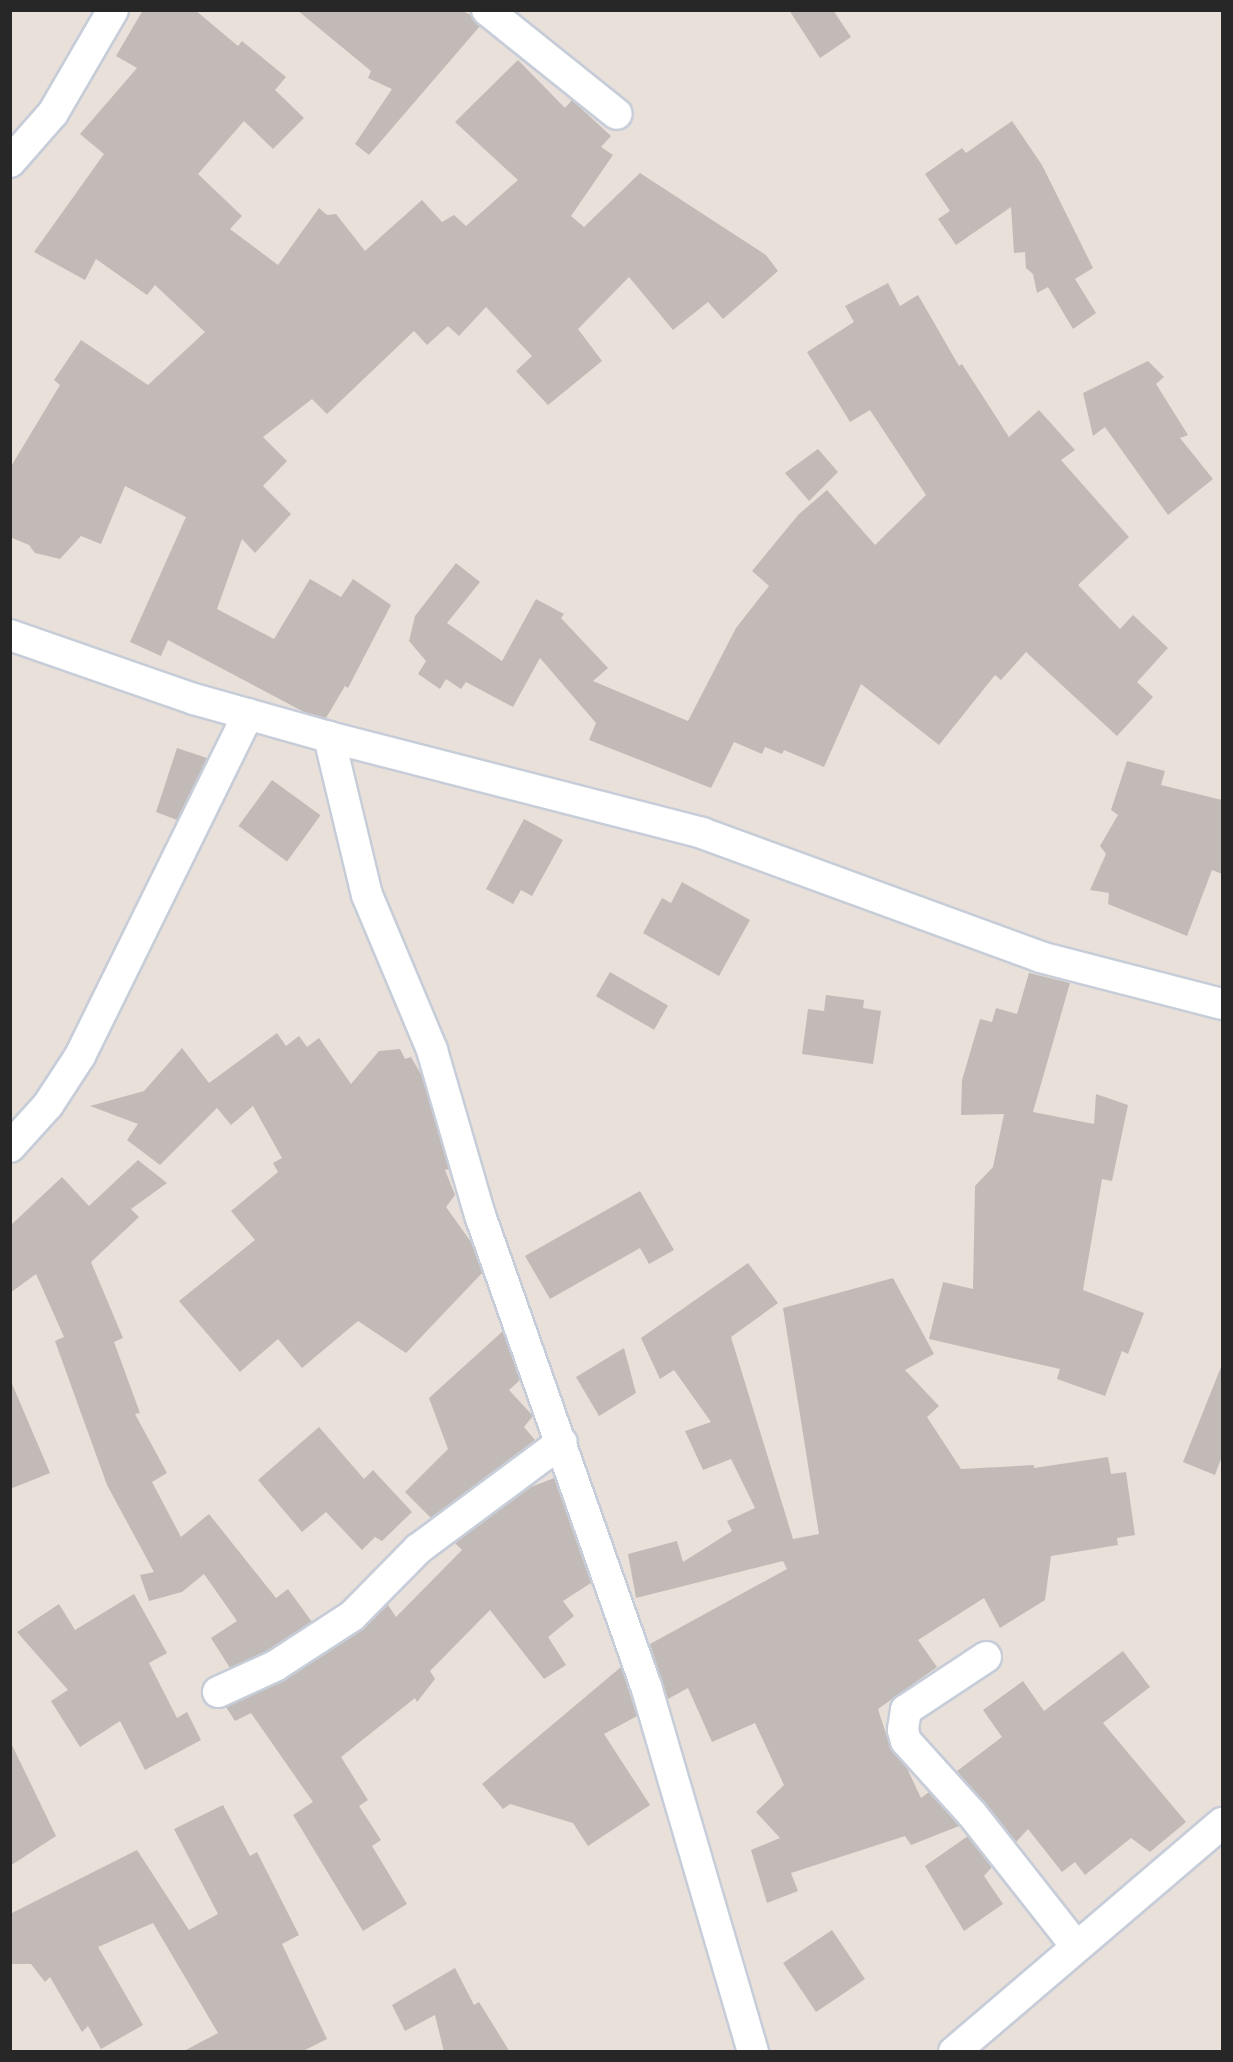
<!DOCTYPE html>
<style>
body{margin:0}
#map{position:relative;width:1233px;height:2062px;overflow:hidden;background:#e9e0d9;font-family:Rubik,sans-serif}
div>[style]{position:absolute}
.building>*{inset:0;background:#c1bab6;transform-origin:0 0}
.roads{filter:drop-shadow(2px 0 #c7cdd8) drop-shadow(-2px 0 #c7cdd8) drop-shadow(0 2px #c7cdd8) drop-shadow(0 -2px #c7cdd8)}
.street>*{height:30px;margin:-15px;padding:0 15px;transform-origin:15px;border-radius:15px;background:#fff}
span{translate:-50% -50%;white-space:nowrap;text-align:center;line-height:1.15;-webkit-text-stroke:4.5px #fff;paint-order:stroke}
.frame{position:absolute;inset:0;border:12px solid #272727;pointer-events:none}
</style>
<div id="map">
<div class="building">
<i style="clip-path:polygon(143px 10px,195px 10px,238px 46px,242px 41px,286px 77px,275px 90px,304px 118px,273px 149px,244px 121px,198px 174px,242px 216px,230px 229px,278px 265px,319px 208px,327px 215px,336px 214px,365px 251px,422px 200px,442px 222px,454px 215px,466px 226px,518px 180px,455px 122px,518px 60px,565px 108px,572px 100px,611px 136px,601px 147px,613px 155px,571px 216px,584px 227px,640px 173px,766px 255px,778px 271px,723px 319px,708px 302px,673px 330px,629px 277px,578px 329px,602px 361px,548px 405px,516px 371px,532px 356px,486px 307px,459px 336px,448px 326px,427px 345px,414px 331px,327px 414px,312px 399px,263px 437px,287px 461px,263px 486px,291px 514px,255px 553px,242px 539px,217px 609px,274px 639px,310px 579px,341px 597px,353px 579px,391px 605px,348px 688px,345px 686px,326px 718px,304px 712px,168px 640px,161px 656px,130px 642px,186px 517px,125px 486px,101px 544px,81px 536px,60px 559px,35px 553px,29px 545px,10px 537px,10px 468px,60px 385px,54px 380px,81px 340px,148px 385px,205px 332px,155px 285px,147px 295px,96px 259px,85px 280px,34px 252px,104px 154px,80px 134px,137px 68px,116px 56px)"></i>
<i style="clip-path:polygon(297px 10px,460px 10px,471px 15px,480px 26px,369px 155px,355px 144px,392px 89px,368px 78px,371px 71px)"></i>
<i style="clip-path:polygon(789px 10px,833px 10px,851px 37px,820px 58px)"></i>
<i style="clip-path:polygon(1012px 121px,1042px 165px,1093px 268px,1075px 279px,1096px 313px,1073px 329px,1048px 287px,1037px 293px,1033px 274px,1026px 268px,1025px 252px,1014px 253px,1011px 207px,956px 245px,938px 219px,950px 211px,925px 174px,962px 148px,966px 153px)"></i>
<i style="clip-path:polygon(888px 283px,900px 306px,918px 295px,959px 366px,962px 364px,1009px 437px,1039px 410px,1075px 450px,1061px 460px,1129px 537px,1078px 585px,1120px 629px,1133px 615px,1168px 648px,1137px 682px,1153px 697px,1117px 736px,1026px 652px,1001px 680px,995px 675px,939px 745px,861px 684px,824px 767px,784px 750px,782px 754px,765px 747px,762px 754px,734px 742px,711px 788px,589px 740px,596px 723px,540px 658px,513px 707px,466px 682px,461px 689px,446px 679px,440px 689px,418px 674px,426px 661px,409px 641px,415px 616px,456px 563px,480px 582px,447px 623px,502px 661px,536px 599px,564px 614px,561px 618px,608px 668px,593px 681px,688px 721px,736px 628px,769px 586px,752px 571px,799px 514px,827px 490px,875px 545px,926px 495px,870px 410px,850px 422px,807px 352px,854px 322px,845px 306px)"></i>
<i style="clip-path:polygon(1148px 361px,1164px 377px,1156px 384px,1188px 435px,1180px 438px,1213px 479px,1168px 515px,1105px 427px,1093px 436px,1083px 393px)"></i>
<i style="clip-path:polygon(818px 449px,838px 472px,809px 501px,785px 473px)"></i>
<i style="clip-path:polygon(177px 748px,207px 758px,177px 820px,156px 812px)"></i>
<i style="clip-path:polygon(1127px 761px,1165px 771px,1161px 785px,1222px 800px,1222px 874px,1212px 870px,1187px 936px,1108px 904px,1109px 893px,1090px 890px,1106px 854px,1100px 846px,1118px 815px,1111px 810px)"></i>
<i style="left:272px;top:780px;width:60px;height:57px;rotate:36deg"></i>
<i style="clip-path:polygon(524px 819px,563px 840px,532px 896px,521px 890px,513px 904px,486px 889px)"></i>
<i style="clip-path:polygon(682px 882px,750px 920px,719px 976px,643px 933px,662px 898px,671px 903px)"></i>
<i style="left:610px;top:972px;width:67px;height:28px;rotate:30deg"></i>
<i style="clip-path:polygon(1029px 973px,1070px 983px,1033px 1112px,1094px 1124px,1096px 1094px,1128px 1105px,1112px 1181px,1102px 1179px,1083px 1290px,1144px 1313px,1128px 1354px,1122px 1351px,1105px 1396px,1057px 1379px,1060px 1369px,929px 1339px,943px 1282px,973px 1289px,975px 1186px,993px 1167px,1004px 1114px,961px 1115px,962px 1080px,980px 1019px,992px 1022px,996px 1008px,1017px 1014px)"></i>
<i style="clip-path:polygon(826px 995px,864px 1000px,863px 1008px,881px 1011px,873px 1064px,802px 1054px,808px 1009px,824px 1011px)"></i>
<i style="clip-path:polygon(277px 1033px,286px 1046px,299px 1036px,307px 1047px,319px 1038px,351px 1084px,379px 1051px,400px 1049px,405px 1059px,411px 1057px,422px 1076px,449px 1169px,445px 1170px,455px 1195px,446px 1207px,471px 1242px,482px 1273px,406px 1353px,358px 1321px,302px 1368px,278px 1339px,240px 1372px,179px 1301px,255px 1240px,231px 1211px,278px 1172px,273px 1163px,282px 1158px,253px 1106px,231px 1125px,217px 1108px,160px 1165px,127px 1140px,138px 1124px,90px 1106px,144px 1091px,182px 1048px,209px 1083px)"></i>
<i style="clip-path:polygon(138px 1160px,167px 1183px,131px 1209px,139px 1217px,91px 1262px,123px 1338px,114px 1342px,140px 1413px,135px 1414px,167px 1473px,152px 1482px,181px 1537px,209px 1514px,276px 1598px,288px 1589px,312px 1622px,267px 1651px,230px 1668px,211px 1638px,237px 1621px,204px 1574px,182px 1592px,149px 1601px,140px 1575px,154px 1572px,107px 1485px,55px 1341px,64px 1337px,36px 1274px,10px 1293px,10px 1226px,62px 1177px,89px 1206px)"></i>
<i style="clip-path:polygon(640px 1191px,674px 1250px,649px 1264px,640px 1248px,550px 1299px,525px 1256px)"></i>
<i style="clip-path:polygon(748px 1263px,778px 1303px,731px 1337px,793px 1539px,819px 1534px,783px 1308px,893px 1278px,934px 1354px,905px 1370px,939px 1406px,927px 1417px,961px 1469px,1034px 1465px,1034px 1468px,1108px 1457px,1111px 1474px,1126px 1472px,1135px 1535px,1117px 1538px,1118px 1545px,1051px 1556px,1045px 1600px,1000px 1628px,984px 1598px,918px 1640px,937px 1667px,878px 1709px,890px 1746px,906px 1766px,921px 1798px,929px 1792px,959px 1826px,911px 1845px,905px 1836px,791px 1873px,798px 1891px,767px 1903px,751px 1850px,780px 1838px,756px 1812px,784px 1785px,755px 1723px,712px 1742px,688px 1688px,668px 1699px,650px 1644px,787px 1569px,783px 1561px,636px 1598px,628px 1554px,677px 1541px,683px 1562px,732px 1531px,727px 1521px,755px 1508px,731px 1459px,703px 1470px,685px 1431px,711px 1422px,674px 1370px,660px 1379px,641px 1338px)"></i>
<i style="clip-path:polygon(503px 1331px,520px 1380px,509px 1390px,533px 1416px,524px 1427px,535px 1440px,431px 1518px,405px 1492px,448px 1449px,429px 1398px)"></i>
<i style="clip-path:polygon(624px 1348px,636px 1393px,599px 1416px,576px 1377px)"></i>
<i style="clip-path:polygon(1221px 1367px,1222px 1456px,1215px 1475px,1183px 1462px)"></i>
<i style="clip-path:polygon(10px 1379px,50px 1473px,10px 1489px)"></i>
<i style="clip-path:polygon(319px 1427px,364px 1479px,373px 1470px,412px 1512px,382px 1541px,375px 1537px,362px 1550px,326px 1512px,302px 1532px,258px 1480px)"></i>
<i style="clip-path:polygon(554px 1478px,591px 1583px,563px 1601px,574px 1616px,548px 1637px,566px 1665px,544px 1679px,490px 1610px,430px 1671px,435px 1679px,417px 1702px,415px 1698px,341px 1757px,368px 1800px,359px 1806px,381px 1840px,372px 1846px,407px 1904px,363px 1931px,293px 1815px,313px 1802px,251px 1713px,235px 1721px,226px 1707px,284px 1680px,361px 1630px,388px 1605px,396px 1617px,462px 1550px,455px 1543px,531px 1487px)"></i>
<i style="clip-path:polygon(134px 1594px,167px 1653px,149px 1663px,177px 1718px,187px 1712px,201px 1740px,145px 1770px,120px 1721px,80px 1747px,51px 1701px,68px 1690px,17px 1632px,59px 1604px,75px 1630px)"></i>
<i style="clip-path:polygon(1123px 1651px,1150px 1687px,1103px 1723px,1186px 1822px,1150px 1852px,1131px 1838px,1085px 1875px,1075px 1862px,1062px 1872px,1028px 1829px,1016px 1842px,957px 1771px,1002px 1737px,983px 1710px,1023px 1681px,1044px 1711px)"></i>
<i style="clip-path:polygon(621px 1667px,637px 1716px,604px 1734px,650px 1805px,588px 1846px,573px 1823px,510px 1804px,503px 1809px,482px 1784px)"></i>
<i style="clip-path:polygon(10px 1741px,56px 1836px,10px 1866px)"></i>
<i style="clip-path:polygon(223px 1805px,250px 1856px,257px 1852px,299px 1935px,282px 1944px,327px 2039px,301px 2052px,182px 2052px,218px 2033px,153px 1923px,98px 1947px,143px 2025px,101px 2049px,88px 2026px,82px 2032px,50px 1977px,45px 1982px,31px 1964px,10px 1964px,10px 1914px,137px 1850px,189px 1930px,218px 1914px,174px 1829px)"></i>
<i style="clip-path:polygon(968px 1836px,992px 1867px,984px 1876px,1003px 1904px,964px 1931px,925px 1866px)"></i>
<i style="left:832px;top:1930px;width:59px;height:59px;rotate:56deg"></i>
<i style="clip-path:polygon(455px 1968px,474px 2005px,479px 2002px,510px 2052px,444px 2052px,435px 2015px,405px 2031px,392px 2005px)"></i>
</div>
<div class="roads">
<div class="street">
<i style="left:487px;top:10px;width:166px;rotate:38.7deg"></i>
<i style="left:10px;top:162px;width:65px;rotate:-48.7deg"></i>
<i style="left:53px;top:113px;width:119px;rotate:-59.8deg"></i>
<i style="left:10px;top:635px;width:195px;rotate:19.2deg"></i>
<i style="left:194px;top:699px;width:140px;rotate:15.7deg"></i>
<i style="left:329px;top:737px;width:385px;rotate:14.4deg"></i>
<i style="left:702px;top:833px;width:360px;rotate:20.1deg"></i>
<i style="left:1040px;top:957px;width:188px;rotate:14.5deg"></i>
<i style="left:329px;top:737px;width:163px;rotate:76.5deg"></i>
<i style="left:367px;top:895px;width:168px;rotate:67.2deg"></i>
<i style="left:432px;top:1050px;width:172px;rotate:73.8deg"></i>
<i style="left:480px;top:1215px;width:499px;rotate:70.6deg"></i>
<i style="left:646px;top:1686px;width:381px;rotate:73.7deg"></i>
<i style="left:10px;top:1147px;width:57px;rotate:-47.9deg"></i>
<i style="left:48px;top:1105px;width:59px;rotate:-56.9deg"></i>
<i style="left:80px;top:1056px;width:381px;rotate:-63.8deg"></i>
<i style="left:986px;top:1657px;width:96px;rotate:146.5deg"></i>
<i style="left:906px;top:1710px;width:20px;rotate:99deg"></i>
<i style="left:903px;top:1730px;width:11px;rotate:75deg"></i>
<i style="left:906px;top:1741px;width:98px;rotate:47.9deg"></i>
<i style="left:972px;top:1814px;width:168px;rotate:51.8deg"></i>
<i style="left:218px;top:1692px;width:63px;rotate:-24.5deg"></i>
<i style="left:275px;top:1666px;width:92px;rotate:-33deg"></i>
<i style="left:352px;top:1616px;width:94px;rotate:-45.4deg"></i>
<i style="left:418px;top:1549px;width:179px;rotate:-36.6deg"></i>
<i style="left:954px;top:2052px;width:353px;rotate:-40.5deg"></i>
</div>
</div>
<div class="frame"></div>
</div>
